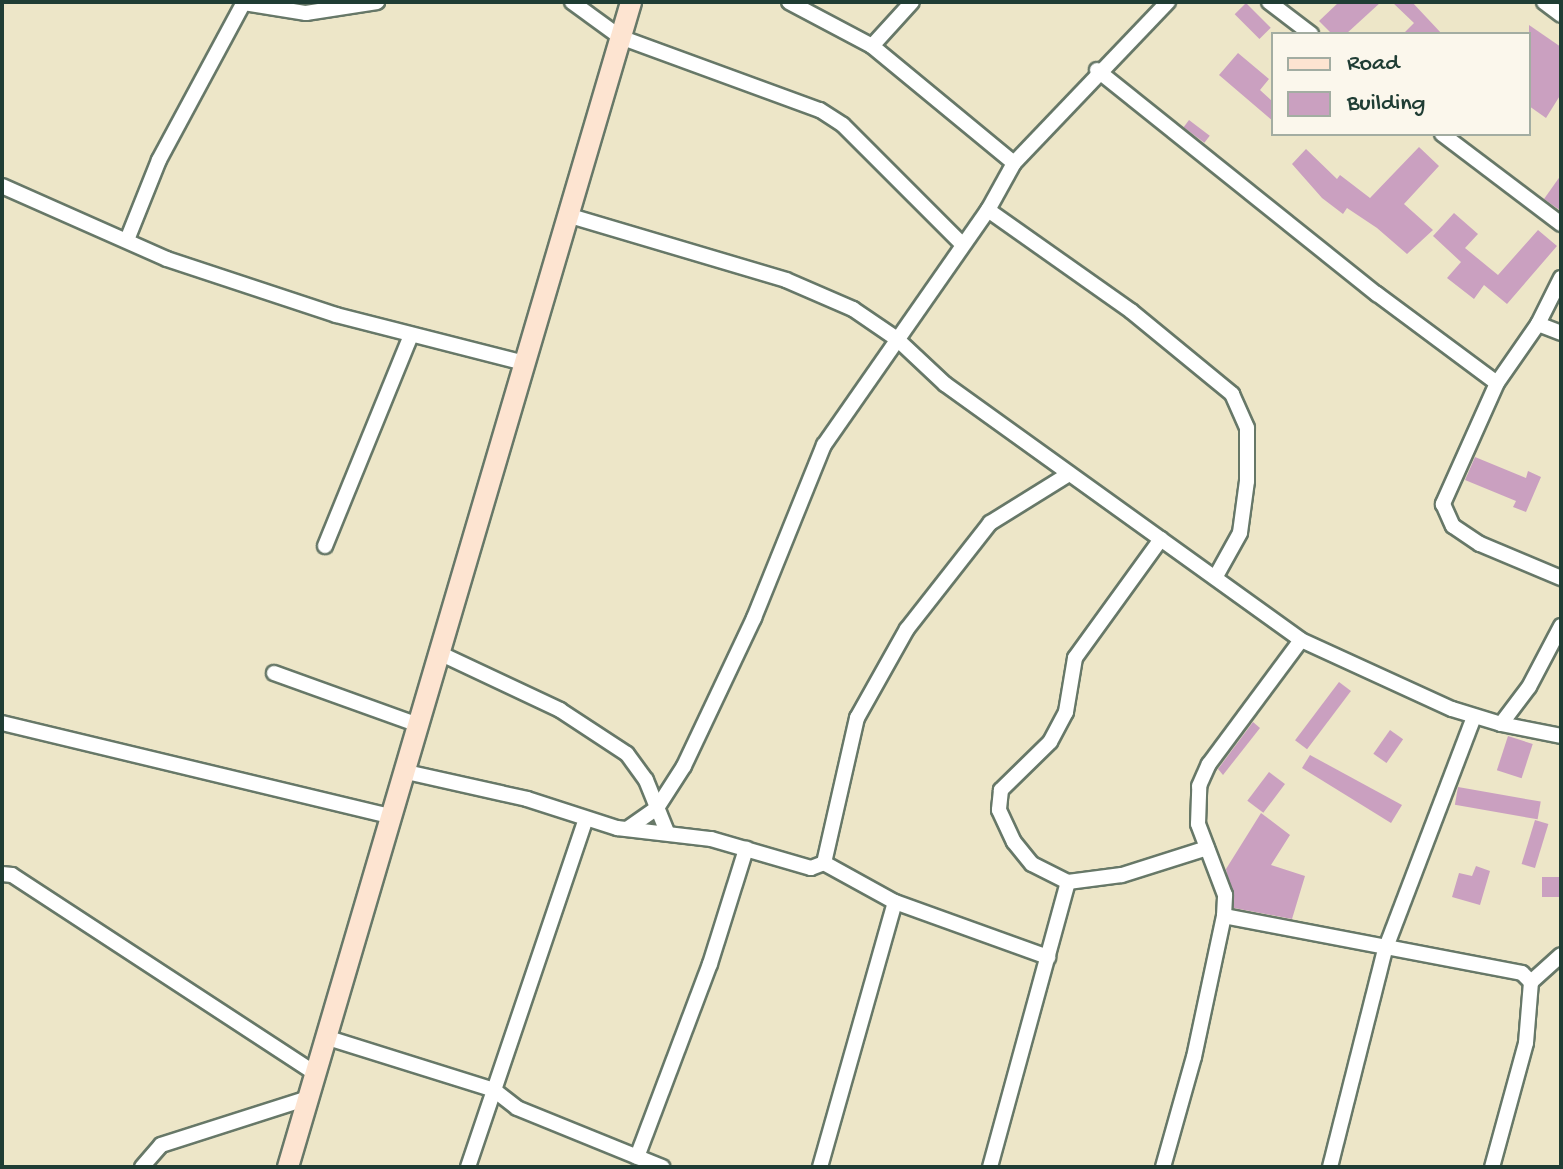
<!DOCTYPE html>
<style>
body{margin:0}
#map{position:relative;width:1563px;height:1169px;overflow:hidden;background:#ede6c8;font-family:"Gochi Hand",sans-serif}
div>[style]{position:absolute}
.building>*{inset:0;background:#caa0c0;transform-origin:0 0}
.roads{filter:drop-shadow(2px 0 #677868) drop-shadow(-2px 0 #677868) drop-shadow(0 2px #677868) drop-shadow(0 -2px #677868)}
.street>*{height:14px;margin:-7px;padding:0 7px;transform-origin:7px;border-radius:7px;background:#fff}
.secondary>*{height:20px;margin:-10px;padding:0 10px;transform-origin:10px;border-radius:10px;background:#fde4d1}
span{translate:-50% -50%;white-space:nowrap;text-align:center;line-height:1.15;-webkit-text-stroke:6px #fbf7ec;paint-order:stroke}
.frame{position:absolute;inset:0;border:4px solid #1f3d34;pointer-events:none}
.legend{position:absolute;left:1271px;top:32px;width:260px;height:104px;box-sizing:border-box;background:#fbf7ec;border:2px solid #a3ada2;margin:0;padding:10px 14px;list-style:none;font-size:24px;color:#1f3d34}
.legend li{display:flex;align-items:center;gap:16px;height:40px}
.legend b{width:40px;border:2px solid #a3ada2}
</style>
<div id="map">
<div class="building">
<i style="clip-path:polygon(1339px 2px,1381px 2px,1346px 34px,1332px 34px,1319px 21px)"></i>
<i style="clip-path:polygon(1392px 2px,1412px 2px,1442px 34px,1403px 34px,1414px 23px)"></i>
<i style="left:1246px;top:3px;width:35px;height:16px;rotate:45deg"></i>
<i style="clip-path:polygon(1529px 25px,1561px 47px,1561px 94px,1546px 118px,1529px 106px)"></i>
<i style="clip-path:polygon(1238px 53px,1269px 79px,1260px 90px,1273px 102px,1273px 121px,1219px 75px)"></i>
<i style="left:1189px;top:120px;width:26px;height:9px;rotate:37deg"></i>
<i style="clip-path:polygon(1419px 147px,1439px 166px,1404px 204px,1433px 230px,1407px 254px,1377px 228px,1347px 208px,1343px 214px,1322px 198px,1292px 164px,1306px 149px,1337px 179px,1340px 175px,1370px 198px)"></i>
<i style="clip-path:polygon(1561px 175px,1561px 211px,1544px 199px)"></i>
<i style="clip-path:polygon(1454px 213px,1478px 234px,1465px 248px,1498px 275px,1538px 230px,1557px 246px,1507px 304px,1484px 285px,1474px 299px,1447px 278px,1461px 262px,1433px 236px)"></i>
<i style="clip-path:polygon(1475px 457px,1526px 478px,1528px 471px,1541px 477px,1526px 512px,1513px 507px,1516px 501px,1465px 480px)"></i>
<i style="left:1339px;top:682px;width:15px;height:73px;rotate:37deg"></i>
<i style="clip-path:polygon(1253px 722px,1260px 728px,1223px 775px,1218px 769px)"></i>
<i style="left:1390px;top:730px;width:16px;height:29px;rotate:35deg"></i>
<i style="left:1508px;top:736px;width:26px;height:36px;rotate:18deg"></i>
<i style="clip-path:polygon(1310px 755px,1402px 805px,1391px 823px,1302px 768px)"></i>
<i style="left:1269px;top:772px;width:20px;height:36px;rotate:37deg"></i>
<i style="left:1458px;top:787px;width:84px;height:18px;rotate:10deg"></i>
<i style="clip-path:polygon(1261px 813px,1290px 835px,1271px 865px,1305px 876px,1292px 919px,1234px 908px,1226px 869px)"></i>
<i style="left:1535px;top:820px;width:14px;height:46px;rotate:17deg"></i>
<i style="clip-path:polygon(1476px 866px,1490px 871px,1480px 905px,1452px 897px,1459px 873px,1472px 876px)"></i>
<i style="left:1542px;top:877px;width:19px;height:20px"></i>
</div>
<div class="roads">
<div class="street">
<i style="left:572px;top:2px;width:59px;rotate:36.1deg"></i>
<i style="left:620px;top:37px;width:213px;rotate:20.1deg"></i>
<i style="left:820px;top:110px;width:27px;rotate:33deg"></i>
<i style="left:843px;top:125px;width:167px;rotate:45deg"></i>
<i style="left:789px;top:2px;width:94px;rotate:27.9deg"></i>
<i style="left:872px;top:46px;width:184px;rotate:39.5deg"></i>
<i style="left:1269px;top:2px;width:53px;rotate:37.3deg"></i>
<i style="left:1544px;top:2px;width:21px;rotate:37deg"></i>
<i style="left:244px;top:3px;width:63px;rotate:9.2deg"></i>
<i style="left:306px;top:13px;width:72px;rotate:-8.8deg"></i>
<i style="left:872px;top:46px;width:59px;rotate:-47.7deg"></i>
<i style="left:1097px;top:70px;width:359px;rotate:38.7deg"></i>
<i style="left:1377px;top:294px;width:149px;rotate:36.6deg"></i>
<i style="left:1442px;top:134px;width:149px;rotate:37.1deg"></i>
<i style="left:2px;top:186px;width:180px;rotate:23.9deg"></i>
<i style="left:167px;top:259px;width:178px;rotate:18.3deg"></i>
<i style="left:336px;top:315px;width:191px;rotate:14.3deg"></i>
<i style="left:988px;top:210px;width:175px;rotate:35.2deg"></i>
<i style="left:1131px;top:311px;width:131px;rotate:39.4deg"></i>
<i style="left:1232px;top:394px;width:37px;rotate:66deg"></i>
<i style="left:1247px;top:428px;width:53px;rotate:90deg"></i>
<i style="left:1247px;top:481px;width:52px;rotate:97.7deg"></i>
<i style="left:1240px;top:533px;width:51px;rotate:119.1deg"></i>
<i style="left:567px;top:215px;width:228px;rotate:16.5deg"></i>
<i style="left:786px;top:280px;width:73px;rotate:23.4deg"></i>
<i style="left:853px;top:309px;width:53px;rotate:34.3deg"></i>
<i style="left:897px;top:339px;width:66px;rotate:43.2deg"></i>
<i style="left:945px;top:384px;width:438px;rotate:35.7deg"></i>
<i style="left:1301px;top:640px;width:166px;rotate:24.6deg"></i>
<i style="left:1452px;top:709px;width:51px;rotate:17deg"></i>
<i style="left:1501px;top:724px;width:46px;rotate:-52.9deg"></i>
<i style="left:1529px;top:687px;width:69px;rotate:-62.3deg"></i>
<i style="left:127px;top:240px;width:86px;rotate:-68.2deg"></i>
<i style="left:159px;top:160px;width:179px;rotate:-61.7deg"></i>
<i style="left:1561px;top:278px;width:51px;rotate:116.6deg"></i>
<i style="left:1538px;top:324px;width:72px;rotate:124.8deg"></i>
<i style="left:1497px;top:383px;width:133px;rotate:114.1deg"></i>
<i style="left:1443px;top:504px;width:24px;rotate:66deg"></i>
<i style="left:1453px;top:526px;width:32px;rotate:34deg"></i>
<i style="left:1480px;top:544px;width:88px;rotate:22.8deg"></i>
<i style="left:1538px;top:324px;width:25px;rotate:21deg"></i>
<i style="left:1161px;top:539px;width:147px;rotate:125.9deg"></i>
<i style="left:1075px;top:658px;width:55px;rotate:99.5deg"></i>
<i style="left:1066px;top:712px;width:34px;rotate:118deg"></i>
<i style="left:1050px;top:742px;width:69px;rotate:135.6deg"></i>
<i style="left:1001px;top:790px;width:20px;rotate:96deg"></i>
<i style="left:999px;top:810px;width:35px;rotate:65deg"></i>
<i style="left:1014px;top:842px;width:28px;rotate:51deg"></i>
<i style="left:1032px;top:864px;width:40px;rotate:26.6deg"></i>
<i style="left:1068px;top:882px;width:54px;rotate:-7.4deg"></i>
<i style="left:1122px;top:875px;width:89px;rotate:-17.6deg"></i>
<i style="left:325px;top:546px;width:228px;rotate:-67.8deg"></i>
<i style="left:437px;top:652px;width:136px;rotate:25.2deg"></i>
<i style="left:560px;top:710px;width:80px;rotate:33.3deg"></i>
<i style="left:627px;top:754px;width:32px;rotate:54deg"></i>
<i style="left:646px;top:780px;width:56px;rotate:68deg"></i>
<i style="left:274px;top:673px;width:151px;rotate:19.8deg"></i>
<i style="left:2px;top:723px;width:398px;rotate:13.5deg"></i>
<i style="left:1501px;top:724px;width:61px;rotate:11.3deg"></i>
<i style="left:402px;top:771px;width:128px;rotate:12.6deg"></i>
<i style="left:527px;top:799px;width:95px;rotate:17.9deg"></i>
<i style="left:617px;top:828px;width:95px;rotate:6.7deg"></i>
<i style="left:711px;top:839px;width:104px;rotate:16.2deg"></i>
<i style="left:811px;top:868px;width:14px;rotate:-21deg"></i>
<i style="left:824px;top:863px;width:149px;rotate:-77.2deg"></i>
<i style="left:857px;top:718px;width:102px;rotate:-60.7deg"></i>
<i style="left:907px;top:629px;width:135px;rotate:-51.9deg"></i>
<i style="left:990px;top:523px;width:93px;rotate:-31.8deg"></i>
<i style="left:627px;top:829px;width:37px;rotate:-35deg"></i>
<i style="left:657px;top:808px;width:50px;rotate:-57.3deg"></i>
<i style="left:684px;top:766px;width:164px;rotate:-64.7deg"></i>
<i style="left:754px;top:618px;width:187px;rotate:-68deg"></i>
<i style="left:824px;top:445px;width:287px;rotate:-55.1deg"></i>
<i style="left:988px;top:210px;width:54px;rotate:-61deg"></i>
<i style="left:1014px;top:163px;width:223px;rotate:-46.3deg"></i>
<i style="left:824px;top:863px;width:81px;rotate:28.8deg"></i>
<i style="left:895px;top:902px;width:163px;rotate:19.8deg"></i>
<i style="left:2px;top:874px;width:10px;rotate:6deg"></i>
<i style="left:12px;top:875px;width:362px;rotate:33.2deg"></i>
<i style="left:1224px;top:916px;width:303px;rotate:10.8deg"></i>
<i style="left:1522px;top:973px;width:13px;rotate:45deg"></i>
<i style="left:1531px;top:982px;width:61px;rotate:94.7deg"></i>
<i style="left:1526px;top:1043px;width:129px;rotate:105.3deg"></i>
<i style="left:1531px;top:982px;width:40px;rotate:-42deg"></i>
<i style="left:325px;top:1037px;width:177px;rotate:17.4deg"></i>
<i style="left:494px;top:1090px;width:29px;rotate:38deg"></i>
<i style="left:517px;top:1108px;width:157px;rotate:22.1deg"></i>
<i style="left:637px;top:1157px;width:206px;rotate:-69.3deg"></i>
<i style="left:710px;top:964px;width:121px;rotate:-72.6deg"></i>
<i style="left:142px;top:1167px;width:29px;rotate:-49deg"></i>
<i style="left:161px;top:1145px;width:154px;rotate:-17.7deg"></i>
<i style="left:468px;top:1167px;width:367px;rotate:-71.3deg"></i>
<i style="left:820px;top:1167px;width:275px;rotate:-74.2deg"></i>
<i style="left:990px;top:1167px;width:295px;rotate:-74.7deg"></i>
<i style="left:1163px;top:1167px;width:114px;rotate:-74.3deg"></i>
<i style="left:1194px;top:1057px;width:144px;rotate:-78deg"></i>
<i style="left:1224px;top:916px;width:21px;rotate:-87deg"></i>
<i style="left:1225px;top:895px;width:76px;rotate:-110.8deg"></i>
<i style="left:1198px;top:824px;width:38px;rotate:-88deg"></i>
<i style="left:1199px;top:786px;width:24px;rotate:-66deg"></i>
<i style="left:1209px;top:764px;width:154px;rotate:-53.4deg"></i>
<i style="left:1330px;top:1167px;width:224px;rotate:-75.8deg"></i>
<i style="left:1385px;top:950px;width:249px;rotate:-69.1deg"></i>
</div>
<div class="secondary">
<i style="left:288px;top:1167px;width:1214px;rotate:-73.59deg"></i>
</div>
</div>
<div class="frame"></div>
<ul class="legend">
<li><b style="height:10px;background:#fde4d1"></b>Road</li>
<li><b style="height:22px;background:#caa0c0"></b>Building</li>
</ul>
</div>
